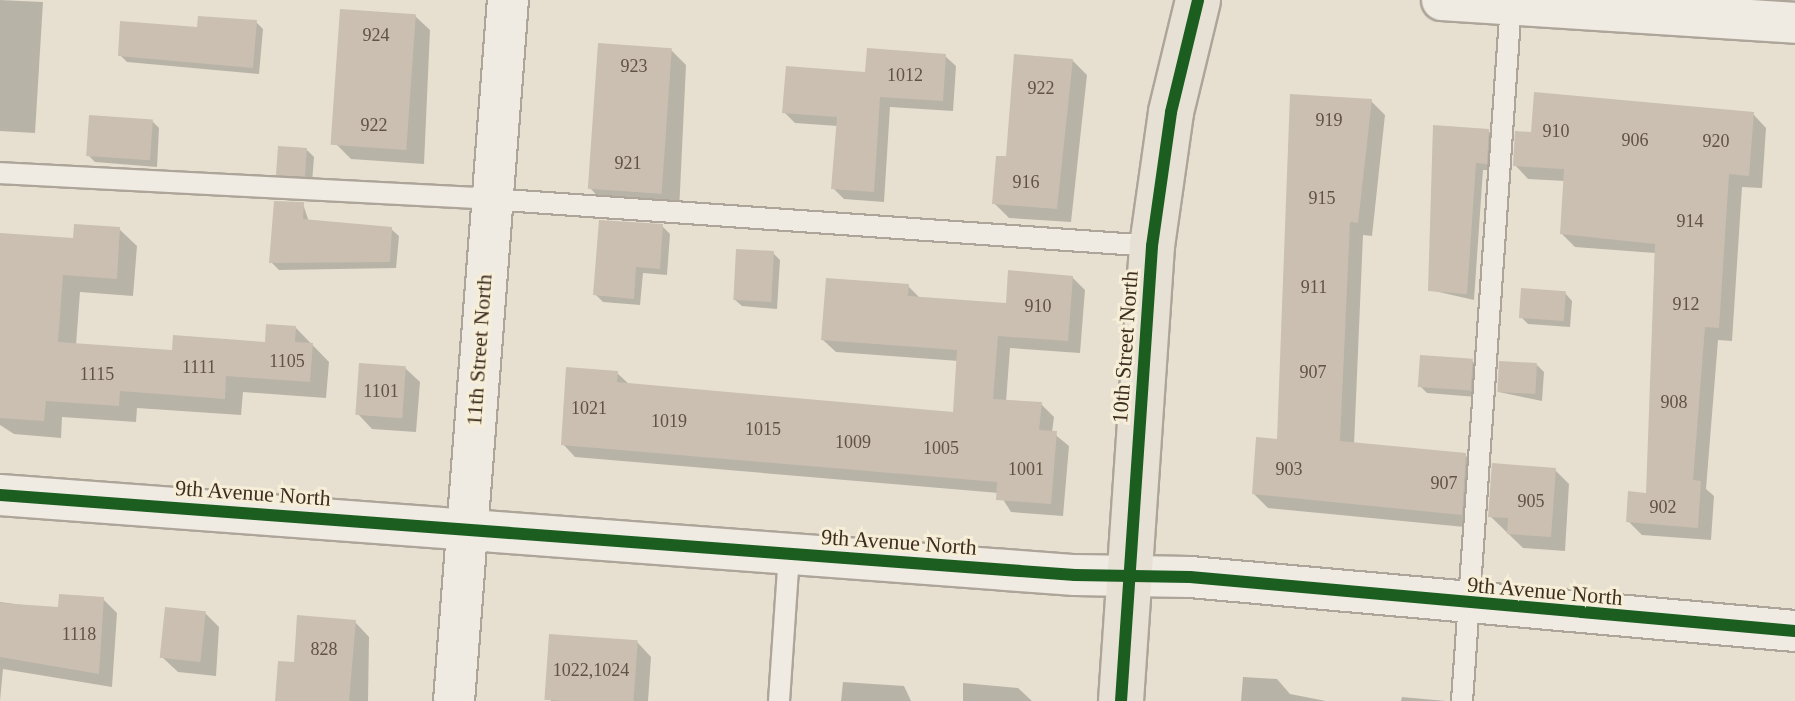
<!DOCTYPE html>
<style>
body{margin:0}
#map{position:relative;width:1795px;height:701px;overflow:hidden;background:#e7e0d1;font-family:"Times New Roman",serif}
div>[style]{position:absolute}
.shadow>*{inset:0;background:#0003}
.building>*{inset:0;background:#cbbfb2;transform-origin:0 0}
.roads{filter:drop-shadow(2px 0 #ada599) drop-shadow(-2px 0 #ada599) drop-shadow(0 2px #ada599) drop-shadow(0 -2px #ada599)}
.lane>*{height:20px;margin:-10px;padding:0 10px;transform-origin:10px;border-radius:10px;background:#efebe3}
.street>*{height:40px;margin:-20px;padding:0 20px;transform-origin:20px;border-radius:20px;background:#efebe3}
.primary>*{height:44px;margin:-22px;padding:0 22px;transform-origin:22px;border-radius:22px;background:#e6e1d4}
.cycleway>*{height:12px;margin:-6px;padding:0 6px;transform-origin:6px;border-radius:6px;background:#1b5e20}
span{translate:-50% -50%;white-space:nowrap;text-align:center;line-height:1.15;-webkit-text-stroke:6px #f7eed8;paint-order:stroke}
.number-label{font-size:18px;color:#605244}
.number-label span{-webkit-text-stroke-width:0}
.street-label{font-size:22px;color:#3d2e20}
</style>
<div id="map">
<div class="shadow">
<i style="clip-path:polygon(0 0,43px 2px,35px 133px,0 131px)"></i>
<i style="clip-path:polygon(415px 16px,430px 30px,424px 164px,351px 159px,337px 145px)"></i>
<i style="clip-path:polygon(256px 22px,263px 29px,259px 74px,127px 62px,120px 55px,199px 29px)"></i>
<i style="clip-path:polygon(671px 50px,686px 65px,679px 212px,604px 203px,590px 188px)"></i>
<i style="clip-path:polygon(945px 56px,956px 66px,953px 111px,890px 107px,884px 202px,844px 199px,833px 188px,838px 126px,795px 123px,784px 112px,867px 75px)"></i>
<i style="clip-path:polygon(1072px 60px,1087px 75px,1071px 222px,1009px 218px,994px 203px,1008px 158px)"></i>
<i style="clip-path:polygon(1371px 101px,1385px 115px,1372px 236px,1363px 235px,1354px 445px,1465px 455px,1479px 469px,1475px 528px,1268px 508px,1254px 494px,1278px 441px)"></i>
<i style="clip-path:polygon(1753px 114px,1766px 128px,1762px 188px,1742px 187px,1732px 341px,1718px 340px,1706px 489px,1714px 496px,1711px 540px,1642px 535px,1628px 521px,1648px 495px,1655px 253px,1575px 247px,1562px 234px,1565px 181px,1528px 179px,1515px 165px,1533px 134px)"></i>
<i style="clip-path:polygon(152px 121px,159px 128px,157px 167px,95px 162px,88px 155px)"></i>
<i style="clip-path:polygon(1435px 127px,1488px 131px,1496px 138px,1493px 170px,1483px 170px,1474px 300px,1430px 290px)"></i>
<i style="clip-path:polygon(307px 150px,314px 157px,312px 183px,285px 181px,278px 174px)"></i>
<i style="clip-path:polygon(303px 204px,309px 222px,391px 229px,399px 236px,396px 268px,279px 270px,271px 262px)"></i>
<i style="clip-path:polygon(662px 226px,670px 234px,667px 275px,643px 273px,640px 305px,603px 302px,595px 294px)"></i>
<i style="clip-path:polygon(119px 229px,137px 246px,133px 296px,80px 292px,76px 345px,174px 352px,267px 344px,296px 328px,329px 362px,326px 398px,243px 392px,241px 415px,137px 408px,136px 422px,62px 417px,61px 438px,14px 434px,0 425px,0 235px,74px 240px)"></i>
<i style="clip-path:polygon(773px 253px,780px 260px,777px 309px,742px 306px,734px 299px)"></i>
<i style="clip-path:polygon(1072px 277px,1085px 290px,1080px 353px,1010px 348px,1006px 402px,1041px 404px,1054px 417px,1052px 432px,1069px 446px,1063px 516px,1011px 512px,999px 493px,575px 457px,563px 444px,617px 373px,630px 385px,955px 414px,959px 361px,836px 352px,823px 340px,908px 286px,921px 299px,1008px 305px)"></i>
<i style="clip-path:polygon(1565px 293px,1572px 301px,1570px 327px,1528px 324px,1521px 317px)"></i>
<i style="clip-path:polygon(1472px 361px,1479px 368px,1477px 397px,1427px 393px,1420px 386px)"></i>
<i style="clip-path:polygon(1537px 365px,1544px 372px,1542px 401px,1499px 392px)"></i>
<i style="clip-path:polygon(405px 368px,420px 382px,416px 432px,372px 429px,358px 414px)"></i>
<i style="clip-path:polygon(1555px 470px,1569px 484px,1565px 551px,1523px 548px,1490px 516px)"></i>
<i style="clip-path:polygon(103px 599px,117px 613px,112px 687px,3px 669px,0 701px,0 602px,60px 610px)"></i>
<i style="clip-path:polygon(205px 613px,219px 627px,216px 676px,178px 672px,163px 658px)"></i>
<i style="clip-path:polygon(355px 622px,369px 637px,368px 701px,277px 701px,295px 664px)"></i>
<i style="clip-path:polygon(551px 636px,637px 642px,651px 657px,648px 701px,551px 701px)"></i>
<i style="clip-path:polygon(1243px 677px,1277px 679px,1290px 694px,1326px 701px,1241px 701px)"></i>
<i style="clip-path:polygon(843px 682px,904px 686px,911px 701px,841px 701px)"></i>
<i style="clip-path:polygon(963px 683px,1018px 688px,1032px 701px,963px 701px)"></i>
<i style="clip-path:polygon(1402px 697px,1446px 701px,1401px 701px)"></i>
</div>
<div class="building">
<i style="left:340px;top:9px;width:76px;height:136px;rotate:4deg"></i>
<i style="clip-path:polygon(198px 16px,257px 20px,253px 68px,118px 56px,120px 21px,197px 27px)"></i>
<i style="left:598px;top:43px;width:74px;height:146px;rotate:4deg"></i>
<i style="clip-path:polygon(867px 48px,946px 54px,943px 101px,880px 97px,874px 192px,831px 189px,837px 117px,782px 113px,786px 66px,865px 72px)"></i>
<i style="clip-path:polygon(1014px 54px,1073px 59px,1057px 209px,992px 204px,996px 156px,1006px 156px)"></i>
<i style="clip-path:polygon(1534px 92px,1754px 112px,1749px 176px,1729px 174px,1719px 328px,1705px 327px,1693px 480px,1701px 481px,1698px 528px,1626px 522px,1628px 491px,1646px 493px,1655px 244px,1560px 234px,1564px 169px,1513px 166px,1515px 131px,1531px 132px)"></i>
<i style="clip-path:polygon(1290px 94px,1372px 99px,1358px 223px,1350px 222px,1340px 441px,1466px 453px,1462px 515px,1252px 494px,1256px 437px,1277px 439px)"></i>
<i style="left:89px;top:115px;width:64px;height:41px;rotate:4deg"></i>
<i style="clip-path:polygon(1433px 125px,1489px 129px,1487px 164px,1476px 163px,1467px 294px,1428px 291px)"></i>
<i style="left:278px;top:146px;width:29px;height:29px;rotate:4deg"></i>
<i style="clip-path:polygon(274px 201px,304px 202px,303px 219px,392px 227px,390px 262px,269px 263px)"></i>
<i style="clip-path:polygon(599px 220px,663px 224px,660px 269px,636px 267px,634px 299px,593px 295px)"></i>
<i style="clip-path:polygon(74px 224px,120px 227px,117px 279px,63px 275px,58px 342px,172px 350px,173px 335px,265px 342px,266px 324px,296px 326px,295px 342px,313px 343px,310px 382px,226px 376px,225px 399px,120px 391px,119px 406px,46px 401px,44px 421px,0 418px,0 233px,73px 238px)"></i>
<i style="left:736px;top:249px;width:38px;height:51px;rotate:3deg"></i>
<i style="clip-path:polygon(1008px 270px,1073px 276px,1068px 341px,998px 336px,993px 399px,1042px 402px,1039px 430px,1057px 431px,1051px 504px,996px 500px,997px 482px,561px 445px,566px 367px,618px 371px,617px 382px,953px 412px,957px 350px,821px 340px,826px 278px,909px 284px,908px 296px,1006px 303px)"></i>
<i style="left:1521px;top:288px;width:45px;height:30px;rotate:4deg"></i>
<i style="left:1420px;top:355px;width:53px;height:32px;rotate:4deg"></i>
<i style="left:1499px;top:361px;width:38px;height:31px;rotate:3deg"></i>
<i style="left:359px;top:363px;width:47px;height:52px;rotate:4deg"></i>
<i style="clip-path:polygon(1492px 463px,1556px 468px,1551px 537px,1507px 534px,1508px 518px,1488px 517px)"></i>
<i style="clip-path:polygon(59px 594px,104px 597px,99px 674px,0 657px,0 603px,58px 607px)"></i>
<i style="left:165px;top:607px;width:41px;height:51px;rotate:6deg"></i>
<i style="clip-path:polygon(297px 615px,356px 620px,349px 701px,275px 701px,278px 661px,294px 662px)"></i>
<i style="left:549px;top:634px;width:89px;height:66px;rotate:4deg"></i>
</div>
<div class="roads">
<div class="lane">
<i style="left:0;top:173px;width:491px;rotate:3deg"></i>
<i style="left:490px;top:199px;width:664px;rotate:4.06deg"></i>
<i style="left:779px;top:701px;width:148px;rotate:-86.1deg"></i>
<i style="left:1462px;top:701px;width:699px;rotate:-85.98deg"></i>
</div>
<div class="street">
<i style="left:1442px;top:0;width:354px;rotate:3.7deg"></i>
<i style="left:0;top:495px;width:1078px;rotate:4.26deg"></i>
<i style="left:1075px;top:575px;width:115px;rotate:1deg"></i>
<i style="left:1190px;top:577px;width:607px;rotate:5.1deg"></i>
<i style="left:454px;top:701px;width:703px;rotate:-85.6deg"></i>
</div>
<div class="primary">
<i style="left:1121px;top:701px;width:456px;rotate:-86.1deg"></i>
<i style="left:1152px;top:246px;width:135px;rotate:-81.9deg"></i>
<i style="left:1171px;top:112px;width:115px;rotate:-76.4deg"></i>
</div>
</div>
<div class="cycleway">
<i style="left:0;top:495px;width:1078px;rotate:4.26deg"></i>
<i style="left:1075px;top:575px;width:115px;rotate:1deg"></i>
<i style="left:1190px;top:577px;width:607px;rotate:5.1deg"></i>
<i style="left:1121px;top:701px;width:456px;rotate:-86.1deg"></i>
<i style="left:1152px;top:246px;width:135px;rotate:-81.9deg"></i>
<i style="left:1171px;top:112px;width:115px;rotate:-76.4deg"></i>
</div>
<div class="number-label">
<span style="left:376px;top:35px">924</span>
<span style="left:634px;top:66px">923</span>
<span style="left:905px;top:75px">1012</span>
<span style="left:1041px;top:88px">922</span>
<span style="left:1329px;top:120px">919</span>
<span style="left:374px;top:125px">922</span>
<span style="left:1556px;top:131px">910</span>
<span style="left:1635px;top:140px">906</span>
<span style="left:1716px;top:141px">920</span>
<span style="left:628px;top:163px">921</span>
<span style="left:1026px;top:182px">916</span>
<span style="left:1322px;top:198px">915</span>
<span style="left:1690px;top:221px">914</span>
<span style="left:1314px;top:287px">911</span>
<span style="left:1686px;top:304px">912</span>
<span style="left:1038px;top:306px">910</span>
<span style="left:287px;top:361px">1105</span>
<span style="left:199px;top:367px">1111</span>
<span style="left:1313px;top:372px">907</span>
<span style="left:97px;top:374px">1115</span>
<span style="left:381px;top:391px">1101</span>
<span style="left:1674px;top:402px">908</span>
<span style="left:589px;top:408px">1021</span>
<span style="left:669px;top:421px">1019</span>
<span style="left:763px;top:429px">1015</span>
<span style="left:853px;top:442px">1009</span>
<span style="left:941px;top:448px">1005</span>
<span style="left:1026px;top:469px">1001</span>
<span style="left:1289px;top:469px">903</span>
<span style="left:1444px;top:483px">907</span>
<span style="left:1531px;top:501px">905</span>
<span style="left:1663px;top:507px">902</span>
<span style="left:79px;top:634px">1118</span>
<span style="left:324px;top:649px">828</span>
<span style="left:591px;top:670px">1022,1024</span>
</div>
<div class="street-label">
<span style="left:1125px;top:347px;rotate:-86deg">10th Street North</span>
<span style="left:479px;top:350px;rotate:-86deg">11th Street North</span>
<span style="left:253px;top:493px;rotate:4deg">9th Avenue North</span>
<span style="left:899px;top:542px;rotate:4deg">9th Avenue North</span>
<span style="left:1545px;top:591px;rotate:5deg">9th Avenue North</span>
</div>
</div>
